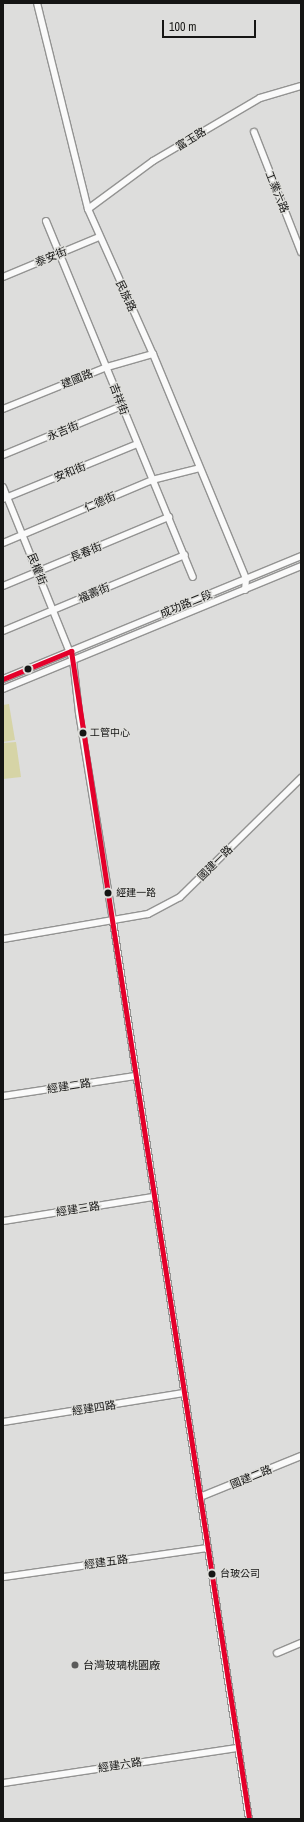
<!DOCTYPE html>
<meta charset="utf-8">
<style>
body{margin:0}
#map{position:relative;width:304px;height:1822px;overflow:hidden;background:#dddddc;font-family:"Archivo Narrow","Noto Sans TC",sans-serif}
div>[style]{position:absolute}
.green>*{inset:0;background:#d6d4a6}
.roads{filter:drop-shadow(1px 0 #939392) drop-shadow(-1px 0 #939392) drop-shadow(0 1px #939392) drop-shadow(0 -1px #939392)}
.minor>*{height:6px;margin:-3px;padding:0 3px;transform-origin:3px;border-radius:3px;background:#fafafa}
.bus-1>*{height:5px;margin:-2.5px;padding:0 2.5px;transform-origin:2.5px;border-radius:2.5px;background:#e4002b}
.dots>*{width:11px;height:11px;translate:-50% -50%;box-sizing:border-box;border:2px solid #dededb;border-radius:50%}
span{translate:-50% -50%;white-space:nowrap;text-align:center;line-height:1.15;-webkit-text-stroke:3px #dededb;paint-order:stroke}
.bus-label{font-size:10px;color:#151514}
.left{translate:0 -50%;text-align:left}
.street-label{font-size:11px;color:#151514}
.poi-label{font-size:11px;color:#151514}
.frame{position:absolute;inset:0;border:4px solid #151514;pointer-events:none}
.scale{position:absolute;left:162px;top:20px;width:94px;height:18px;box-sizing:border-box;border:2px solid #151514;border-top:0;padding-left:5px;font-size:12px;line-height:14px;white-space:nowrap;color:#151514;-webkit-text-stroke:3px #dededb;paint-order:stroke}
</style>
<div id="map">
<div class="green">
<i style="clip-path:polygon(9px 704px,15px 740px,3px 742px,3px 705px)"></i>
<i style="clip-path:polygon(16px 742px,21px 777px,3px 779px,3px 743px)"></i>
</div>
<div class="roads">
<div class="minor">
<i style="left:37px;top:3px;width:212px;rotate:76.1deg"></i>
<i style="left:88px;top:209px;width:159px;rotate:65.9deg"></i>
<i style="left:153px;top:354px;width:243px;rotate:67.5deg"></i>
<i style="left:246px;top:579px;width:11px;rotate:95deg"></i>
<i style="left:254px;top:132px;width:129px;rotate:68.6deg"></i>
<i style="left:88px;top:209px;width:81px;rotate:-36.4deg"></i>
<i style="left:153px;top:161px;width:124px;rotate:-30.5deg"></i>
<i style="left:260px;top:98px;width:43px;rotate:-16.3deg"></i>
<i style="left:46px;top:221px;width:385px;rotate:67.6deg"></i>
<i style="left:3px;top:277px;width:104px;rotate:-22.6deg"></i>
<i style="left:3px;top:409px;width:112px;rotate:-22deg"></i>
<i style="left:107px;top:367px;width:48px;rotate:-15.8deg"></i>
<i style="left:3px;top:455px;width:129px;rotate:-22.4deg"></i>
<i style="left:3px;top:487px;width:187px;rotate:68deg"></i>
<i style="left:73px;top:660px;width:53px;rotate:83.5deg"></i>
<i style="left:79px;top:713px;width:211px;rotate:80.7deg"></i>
<i style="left:113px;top:921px;width:908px;rotate:81.39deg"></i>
<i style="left:3px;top:499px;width:145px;rotate:-22.3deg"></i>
<i style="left:3px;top:543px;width:162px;rotate:-22.9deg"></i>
<i style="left:152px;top:480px;width:49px;rotate:-14deg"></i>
<i style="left:3px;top:586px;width:180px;rotate:-22.6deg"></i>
<i style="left:3px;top:631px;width:197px;rotate:-22.7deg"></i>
<i style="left:3px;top:679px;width:322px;rotate:-22.4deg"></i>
<i style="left:3px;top:689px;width:322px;rotate:-22.4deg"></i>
<i style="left:3px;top:939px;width:147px;rotate:-9.8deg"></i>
<i style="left:148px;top:914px;width:36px;rotate:-28deg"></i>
<i style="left:180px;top:897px;width:170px;rotate:-44.5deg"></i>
<i style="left:3px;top:1096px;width:134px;rotate:-8.6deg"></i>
<i style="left:3px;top:1221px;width:152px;rotate:-9.1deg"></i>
<i style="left:3px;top:1422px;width:183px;rotate:-9.1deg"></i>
<i style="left:200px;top:1497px;width:109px;rotate:-22.1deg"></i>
<i style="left:3px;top:1577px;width:207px;rotate:-8.1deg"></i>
<i style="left:277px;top:1653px;width:26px;rotate:-23deg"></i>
<i style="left:3px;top:1783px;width:237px;rotate:-8.5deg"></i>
</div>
</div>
<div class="bus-1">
<i style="left:3px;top:679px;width:74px;rotate:-22.4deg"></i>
<i style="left:71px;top:651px;width:1181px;rotate:81.33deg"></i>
</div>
<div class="dots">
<i style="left:28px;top:669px;background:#151514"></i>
<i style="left:83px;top:733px;background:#151514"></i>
<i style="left:108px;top:893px;background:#151514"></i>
<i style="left:212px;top:1574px;background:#151514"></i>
<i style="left:75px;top:1665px;background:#5b5b5a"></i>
</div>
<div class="bus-label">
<span class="left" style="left:90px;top:733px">工管中心</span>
<span class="left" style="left:116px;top:893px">經建一路</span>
<span class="left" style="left:220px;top:1574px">台玻公司</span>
</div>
<div class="street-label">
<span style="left:191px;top:139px;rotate:-31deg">富玉路</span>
<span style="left:277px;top:192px;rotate:68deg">工業六路</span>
<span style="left:51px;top:257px;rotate:-22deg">泰安街</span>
<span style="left:126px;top:296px;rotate:65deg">民族路</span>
<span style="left:77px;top:379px;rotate:-22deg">建國路</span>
<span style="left:119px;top:399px;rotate:69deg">吉祥街</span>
<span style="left:63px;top:431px;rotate:-22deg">永吉街</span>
<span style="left:70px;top:472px;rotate:-22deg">安和街</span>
<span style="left:100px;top:502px;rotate:-23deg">仁德街</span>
<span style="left:86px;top:552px;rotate:-22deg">長春街</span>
<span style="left:37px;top:569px;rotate:68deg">民權街</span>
<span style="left:94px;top:593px;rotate:-23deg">福壽街</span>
<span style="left:186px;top:604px;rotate:-22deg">成功路二段</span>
<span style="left:215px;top:863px;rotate:-45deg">國建一路</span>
<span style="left:69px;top:1086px;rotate:-9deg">經建二路</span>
<span style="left:78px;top:1209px;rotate:-9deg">經建三路</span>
<span style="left:94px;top:1408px;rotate:-9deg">經建四路</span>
<span style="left:251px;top:1477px;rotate:-22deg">國建二路</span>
<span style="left:106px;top:1562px;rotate:-8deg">經建五路</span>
<span style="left:120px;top:1765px;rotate:-9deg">經建六路</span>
</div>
<div class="poi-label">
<span class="left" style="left:83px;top:1665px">台灣玻璃桃園廠</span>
</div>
<div class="frame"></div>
<div class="scale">100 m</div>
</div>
